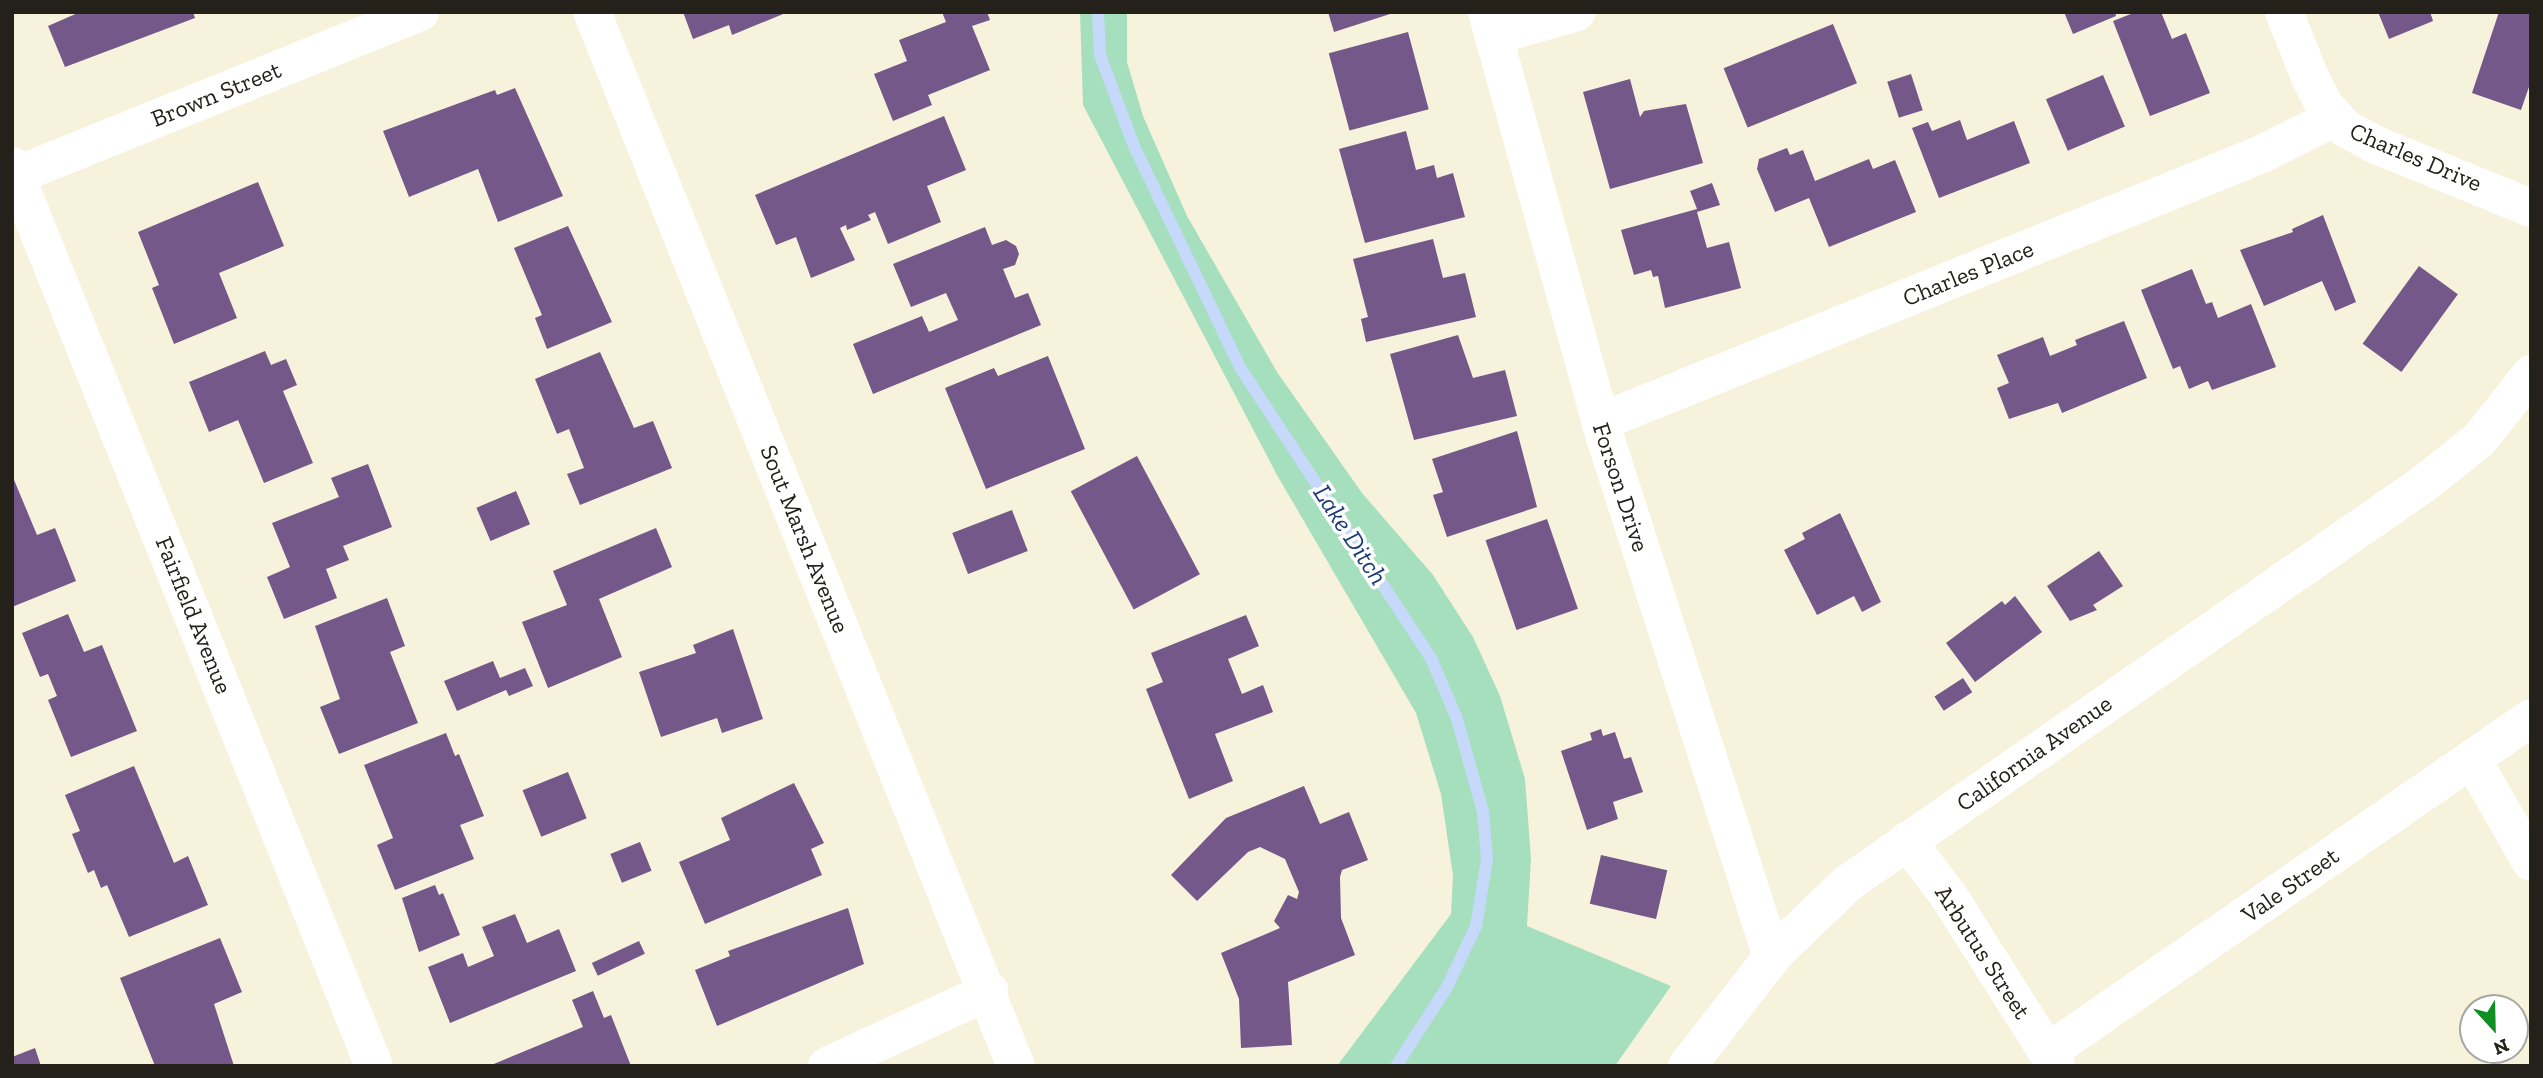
<!DOCTYPE html>
<style>
body{margin:0}
#map{position:relative;width:2543px;height:1078px;overflow:hidden;background:#f7f2dc;font-family:"Zilla Slab",serif}
div>[style]{position:absolute}
.green>*{inset:0;background:#a5dfbe}
.stream>*{height:12px;margin:-6px;padding:0 6px;transform-origin:6px;border-radius:6px;background:#c7d9fa}
.building>*{inset:0;background:#735889;transform-origin:0 0}
.minor>*{height:38px;margin:-19px;padding:0 19px;transform-origin:19px;border-radius:19px;background:#fff}
.secondary>*{height:38px;margin:-19px;padding:0 19px;transform-origin:19px;border-radius:19px;background:#fff}
span{translate:-50% -50%;white-space:nowrap;text-align:center;line-height:1.15;-webkit-text-stroke:7px #fff;paint-order:stroke}
.street-label{font-size:24px;color:#232119}
.water-label{font-size:26px;color:#193977;font-style:italic}
.frame{position:absolute;inset:0;border:14px solid #232119;pointer-events:none}
.north{position:absolute;left:2459px;top:994px;width:70px;height:70px;box-sizing:border-box;background:#fff;border:2px solid #a7a6a3;border-radius:50%;rotate:158deg;font-size:19px;font-weight:700;line-height:28px;text-align:center;color:#232119}
.north::after{content:'';display:block;margin:auto;width:24px;height:32px;background:#0e9122;clip-path:polygon(50% 0,100% 100%,50% 72%,0 100%)}
</style>
<div id="map">
<div class="green">
<i style="clip-path:polygon(1080px 12px,1127px 12px,1127px 62px,1143px 116px,1187px 216px,1277px 372px,1362px 493px,1433px 575px,1473px 637px,1500px 696px,1525px 779px,1531px 859px,1527px 926px,1671px 986px,1615px 1066px,1337px 1066px,1451px 914px,1453px 876px,1441px 794px,1416px 713px,1277px 475px,1083px 105px)"></i>
</div>
<div class="stream">
<i style="left:1098px;top:12px;width:43px;rotate:87.3deg"></i>
<i style="left:1100px;top:55px;width:97px;rotate:69.5deg"></i>
<i style="left:1134px;top:146px;width:247px;rotate:64.4deg"></i>
<i style="left:1241px;top:369px;width:346px;rotate:56.7deg"></i>
<i style="left:1431px;top:658px;width:66px;rotate:66.9deg"></i>
<i style="left:1457px;top:719px;width:97px;rotate:74.4deg"></i>
<i style="left:1483px;top:812px;width:47px;rotate:85.1deg"></i>
<i style="left:1487px;top:859px;width:68px;rotate:99.3deg"></i>
<i style="left:1476px;top:926px;width:68px;rotate:115.4deg"></i>
<i style="left:1447px;top:987px;width:94px;rotate:122.8deg"></i>
</div>
<div class="building">
<i style="clip-path:polygon(80px 12px,193px 12px,195px 18px,65px 67px,48px 26px)"></i>
<i style="clip-path:polygon(683px 12px,788px 12px,732px 35px,729px 25px,693px 39px)"></i>
<i style="clip-path:polygon(942px 12px,987px 12px,990px 20px,972px 26px,990px 70px,928px 95px,932px 105px,893px 121px,874px 74px,907px 61px,899px 40px,946px 22px)"></i>
<i style="clip-path:polygon(1328px 12px,1390px 12px,1390px 14px,1334px 32px)"></i>
<i style="clip-path:polygon(2064px 12px,2115px 12px,2116px 16px,2073px 34px)"></i>
<i style="clip-path:polygon(2136px 12px,2161px 12px,2172px 39px,2186px 33px,2210px 93px,2150px 116px,2113px 21px)"></i>
<i style="clip-path:polygon(2378px 12px,2430px 12px,2433px 21px,2389px 39px)"></i>
<i style="clip-path:polygon(2499px 12px,2531px 12px,2531px 81px,2521px 110px,2472px 93px)"></i>
<i style="left:1833px;top:24px;width:64px;height:118px;rotate:68deg"></i>
<i style="left:1408px;top:32px;width:80px;height:82px;rotate:75deg"></i>
<i style="left:1911px;top:74px;width:38px;height:25px;rotate:72deg"></i>
<i style="left:2103px;top:75px;width:56px;height:62px;rotate:67deg"></i>
<i style="clip-path:polygon(1630px 79px,1640px 117px,1644px 111px,1686px 104px,1703px 163px,1610px 189px,1583px 92px)"></i>
<i style="clip-path:polygon(515px 88px,563px 196px,498px 222px,478px 169px,409px 197px,383px 131px,495px 90px,497px 95px)"></i>
<i style="clip-path:polygon(944px 116px,966px 170px,927px 186px,941px 222px,888px 244px,875px 212px,868px 215px,871px 220px,847px 230px,846px 225px,840px 228px,855px 260px,811px 278px,796px 237px,776px 245px,755px 195px)"></i>
<i style="clip-path:polygon(1960px 120px,1967px 140px,2014px 121px,2030px 163px,1939px 198px,1912px 128px,1928px 122px,1932px 131px)"></i>
<i style="clip-path:polygon(1406px 131px,1416px 170px,1434px 165px,1437px 178px,1453px 173px,1465px 217px,1365px 243px,1339px 149px)"></i>
<i style="clip-path:polygon(1787px 148px,1790px 155px,1803px 150px,1815px 181px,1869px 159px,1873px 169px,1895px 160px,1916px 212px,1829px 247px,1809px 198px,1775px 212px,1757px 169px,1759px 159px)"></i>
<i style="clip-path:polygon(258px 182px,284px 246px,219px 273px,237px 318px,174px 344px,152px 288px,159px 285px,138px 232px)"></i>
<i style="clip-path:polygon(1712px 183px,1720px 205px,1697px 212px,1707px 248px,1729px 242px,1741px 288px,1665px 308px,1658px 276px,1653px 277px,1651px 270px,1634px 275px,1621px 230px,1697px 209px,1690px 191px)"></i>
<i style="clip-path:polygon(2323px 215px,2356px 302px,2335px 311px,2322px 281px,2264px 306px,2240px 250px,2293px 232px,2292px 229px)"></i>
<i style="clip-path:polygon(568px 226px,612px 322px,547px 349px,535px 318px,542px 315px,514px 248px)"></i>
<i style="clip-path:polygon(985px 227px,992px 245px,1006px 240px,1016px 246px,1019px 254px,1015px 265px,1003px 269px,1015px 298px,1028px 293px,1041px 325px,873px 394px,853px 344px,922px 316px,929px 332px,958px 320px,946px 293px,911px 307px,893px 264px)"></i>
<i style="clip-path:polygon(1433px 239px,1443px 278px,1465px 273px,1476px 317px,1366px 342px,1361px 319px,1368px 317px,1353px 259px)"></i>
<i style="left:2419px;top:266px;width:48px;height:96px;rotate:36deg"></i>
<i style="clip-path:polygon(2192px 269px,2206px 304px,2212px 302px,2218px 318px,2251px 304px,2276px 367px,2212px 390px,2208px 381px,2189px 389px,2180px 366px,2173px 369px,2141px 290px)"></i>
<i style="clip-path:polygon(2124px 321px,2147px 378px,2062px 413px,2058px 403px,2009px 419px,1997px 388px,2009px 383px,1997px 355px,2043px 337px,2050px 356px,2077px 345px,2075px 340px)"></i>
<i style="clip-path:polygon(1458px 335px,1473px 378px,1505px 370px,1517px 416px,1414px 440px,1390px 354px)"></i>
<i style="clip-path:polygon(265px 351px,271px 365px,286px 359px,297px 385px,283px 391px,313px 463px,264px 483px,238px 420px,209px 432px,189px 382px)"></i>
<i style="clip-path:polygon(600px 352px,634px 428px,653px 421px,672px 468px,580px 505px,567px 474px,584px 468px,569px 429px,557px 434px,535px 379px)"></i>
<i style="clip-path:polygon(1048px 356px,1085px 449px,986px 489px,945px 388px,994px 368px,998px 376px)"></i>
<i style="clip-path:polygon(1517px 431px,1537px 507px,1447px 537px,1433px 495px,1443px 492px,1432px 459px)"></i>
<i style="left:1137px;top:456px;width:134px;height:75px;rotate:62deg"></i>
<i style="clip-path:polygon(368px 464px,392px 527px,343px 546px,349px 560px,326px 569px,337px 598px,284px 619px,267px 577px,290px 567px,272px 523px,339px 497px,331px 478px)"></i>
<i style="clip-path:polygon(12px 475px,37px 535px,55px 528px,76px 581px,12px 607px)"></i>
<i style="left:516px;top:491px;width:36px;height:43px;rotate:67deg"></i>
<i style="left:1012px;top:510px;width:44px;height:64px;rotate:69deg"></i>
<i style="clip-path:polygon(1840px 513px,1881px 602px,1862px 612px,1854px 596px,1817px 615px,1784px 550px,1805px 539px,1802px 533px)"></i>
<i style="left:1547px;top:519px;width:95px;height:65px;rotate:71deg"></i>
<i style="clip-path:polygon(656px 528px,672px 567px,599px 599px,622px 657px,548px 688px,522px 622px,567px 605px,553px 571px)"></i>
<i style="clip-path:polygon(2099px 551px,2123px 586px,2093px 605px,2097px 610px,2070px 621px,2047px 586px)"></i>
<i style="clip-path:polygon(2015px 596px,2042px 632px,1975px 682px,1946px 643px,2002px 601px,2005px 605px)"></i>
<i style="clip-path:polygon(387px 598px,405px 646px,390px 652px,418px 723px,339px 754px,320px 707px,340px 699px,315px 626px)"></i>
<i style="clip-path:polygon(68px 614px,84px 652px,102px 645px,137px 731px,71px 757px,48px 700px,57px 696px,48px 674px,40px 677px,22px 633px)"></i>
<i style="clip-path:polygon(1246px 615px,1259px 646px,1228px 659px,1242px 694px,1263px 685px,1273px 712px,1215px 734px,1233px 781px,1189px 799px,1146px 689px,1163px 682px,1151px 653px)"></i>
<i style="clip-path:polygon(733px 629px,763px 719px,722px 733px,717px 718px,661px 737px,639px 672px,696px 653px,693px 645px)"></i>
<i style="clip-path:polygon(493px 661px,500px 678px,525px 668px,533px 686px,509px 696px,506px 690px,457px 711px,444px 681px)"></i>
<i style="left:1963px;top:678px;width:17px;height:34px;rotate:57deg"></i>
<i style="clip-path:polygon(1601px 729px,1603px 736px,1615px 732px,1624px 759px,1631px 757px,1643px 792px,1613px 802px,1618px 819px,1587px 830px,1561px 751px,1592px 740px,1590px 733px)"></i>
<i style="clip-path:polygon(446px 733px,455px 756px,459px 754px,484px 816px,460px 825px,474px 859px,395px 890px,377px 845px,393px 838px,364px 765px)"></i>
<i style="clip-path:polygon(134px 766px,174px 863px,188px 856px,208px 905px,129px 937px,107px 885px,101px 888px,94px 870px,88px 873px,72px 834px,80px 831px,65px 795px)"></i>
<i style="left:568px;top:772px;width:50px;height:49px;rotate:68deg"></i>
<i style="clip-path:polygon(794px 783px,824px 843px,811px 849px,822px 875px,705px 924px,679px 862px,730px 840px,721px 818px)"></i>
<i style="clip-path:polygon(1304px 786px,1320px 824px,1349px 812px,1368px 860px,1342px 870px,1340px 877px,1341px 918px,1355px 955px,1288px 982px,1292px 1045px,1241px 1048px,1239px 999px,1221px 953px,1280px 928px,1274px 921px,1288px 895px,1297px 899px,1299px 892px,1285px 859px,1260px 847px,1248px 852px,1197px 901px,1171px 875px,1226px 818px)"></i>
<i style="left:640px;top:842px;width:31px;height:32px;rotate:68deg"></i>
<i style="left:1601px;top:855px;width:68px;height:50px;rotate:13deg"></i>
<i style="clip-path:polygon(435px 885px,439px 895px,443px 893px,460px 935px,419px 952px,402px 898px)"></i>
<i style="clip-path:polygon(848px 908px,864px 964px,717px 1026px,695px 970px,730px 956px,728px 951px)"></i>
<i style="clip-path:polygon(515px 914px,527px 943px,559px 929px,576px 971px,450px 1023px,428px 967px,463px 953px,468px 967px,494px 956px,482px 927px)"></i>
<i style="clip-path:polygon(220px 938px,242px 992px,214px 1004px,234px 1066px,155px 1066px,120px 978px)"></i>
<i style="left:639px;top:941px;width:14px;height:52px;rotate:65deg"></i>
<i style="clip-path:polygon(593px 991px,604px 1018px,611px 1015px,631px 1066px,489px 1066px,583px 1027px,572px 1000px)"></i>
<i style="clip-path:polygon(35px 1048px,41px 1066px,12px 1066px,12px 1057px)"></i>
</div>
<div class="minor">
<i style="left:592px;top:12px;width:1136px;rotate:68.09deg"></i>
<i style="left:1487px;top:12px;width:441px;rotate:74.5deg"></i>
<i style="left:1605px;top:437px;width:546px;rotate:72.2deg"></i>
<i style="left:2284px;top:12px;width:70px;rotate:68.2deg"></i>
<i style="left:2310px;top:77px;width:33px;rotate:63deg"></i>
<i style="left:2325px;top:106px;width:30px;rotate:48deg"></i>
<i style="left:2345px;top:128px;width:35px;rotate:29deg"></i>
<i style="left:2376px;top:145px;width:167px;rotate:22.1deg"></i>
<i style="left:1494px;top:36px;width:86px;rotate:-16.1deg"></i>
<i style="left:12px;top:166px;width:970px;rotate:68.09deg"></i>
<i style="left:12px;top:177px;width:440px;rotate:-22deg"></i>
<i style="left:1600px;top:422px;width:714px;rotate:-22.04deg"></i>
<i style="left:2262px;top:154px;width:80px;rotate:-26.6deg"></i>
<i style="left:2472px;top:759px;width:119px;rotate:60.2deg"></i>
<i style="left:1907px;top:841px;width:68px;rotate:52.8deg"></i>
<i style="left:1948px;top:895px;width:202px;rotate:57.7deg"></i>
<i style="left:2048px;top:1052px;width:587px;rotate:-34.66deg"></i>
<i style="left:827px;top:1066px;width:179px;rotate:-24.8deg"></i>
</div>
<div class="secondary">
<i style="left:1687px;top:1066px;width:146px;rotate:-52deg"></i>
<i style="left:1777px;top:951px;width:98px;rotate:-43.8deg"></i>
<i style="left:1848px;top:883px;width:698px;rotate:-34.74deg"></i>
<i style="left:2422px;top:485px;width:73px;rotate:-38.3deg"></i>
<i style="left:2479px;top:440px;width:84px;rotate:-51.8deg"></i>
</div>
<div class="street-label">
<span style="left:216px;top:94px;rotate:-22deg">Brown Street</span>
<span style="left:2416px;top:157px;rotate:23deg">Charles Drive</span>
<span style="left:1968px;top:273px;rotate:-22deg">Charles Place</span>
<span style="left:1621px;top:487px;rotate:72deg">Forson Drive</span>
<span style="left:805px;top:539px;rotate:68deg">Sout Marsh Avenue</span>
<span style="left:194px;top:615px;rotate:68deg">Fairfield Avenue</span>
<span style="left:2034px;top:753px;rotate:-35deg">California Avenue</span>
<span style="left:2290px;top:885px;rotate:-35deg">Vale Street</span>
<span style="left:1983px;top:952px;rotate:57deg">Arbutus Street</span>
</div>
<div class="water-label">
<span style="left:1350px;top:535px;rotate:57deg">Lake Ditch</span>
</div>
<div class="frame"></div>
<div class="north">N</div>
</div>
